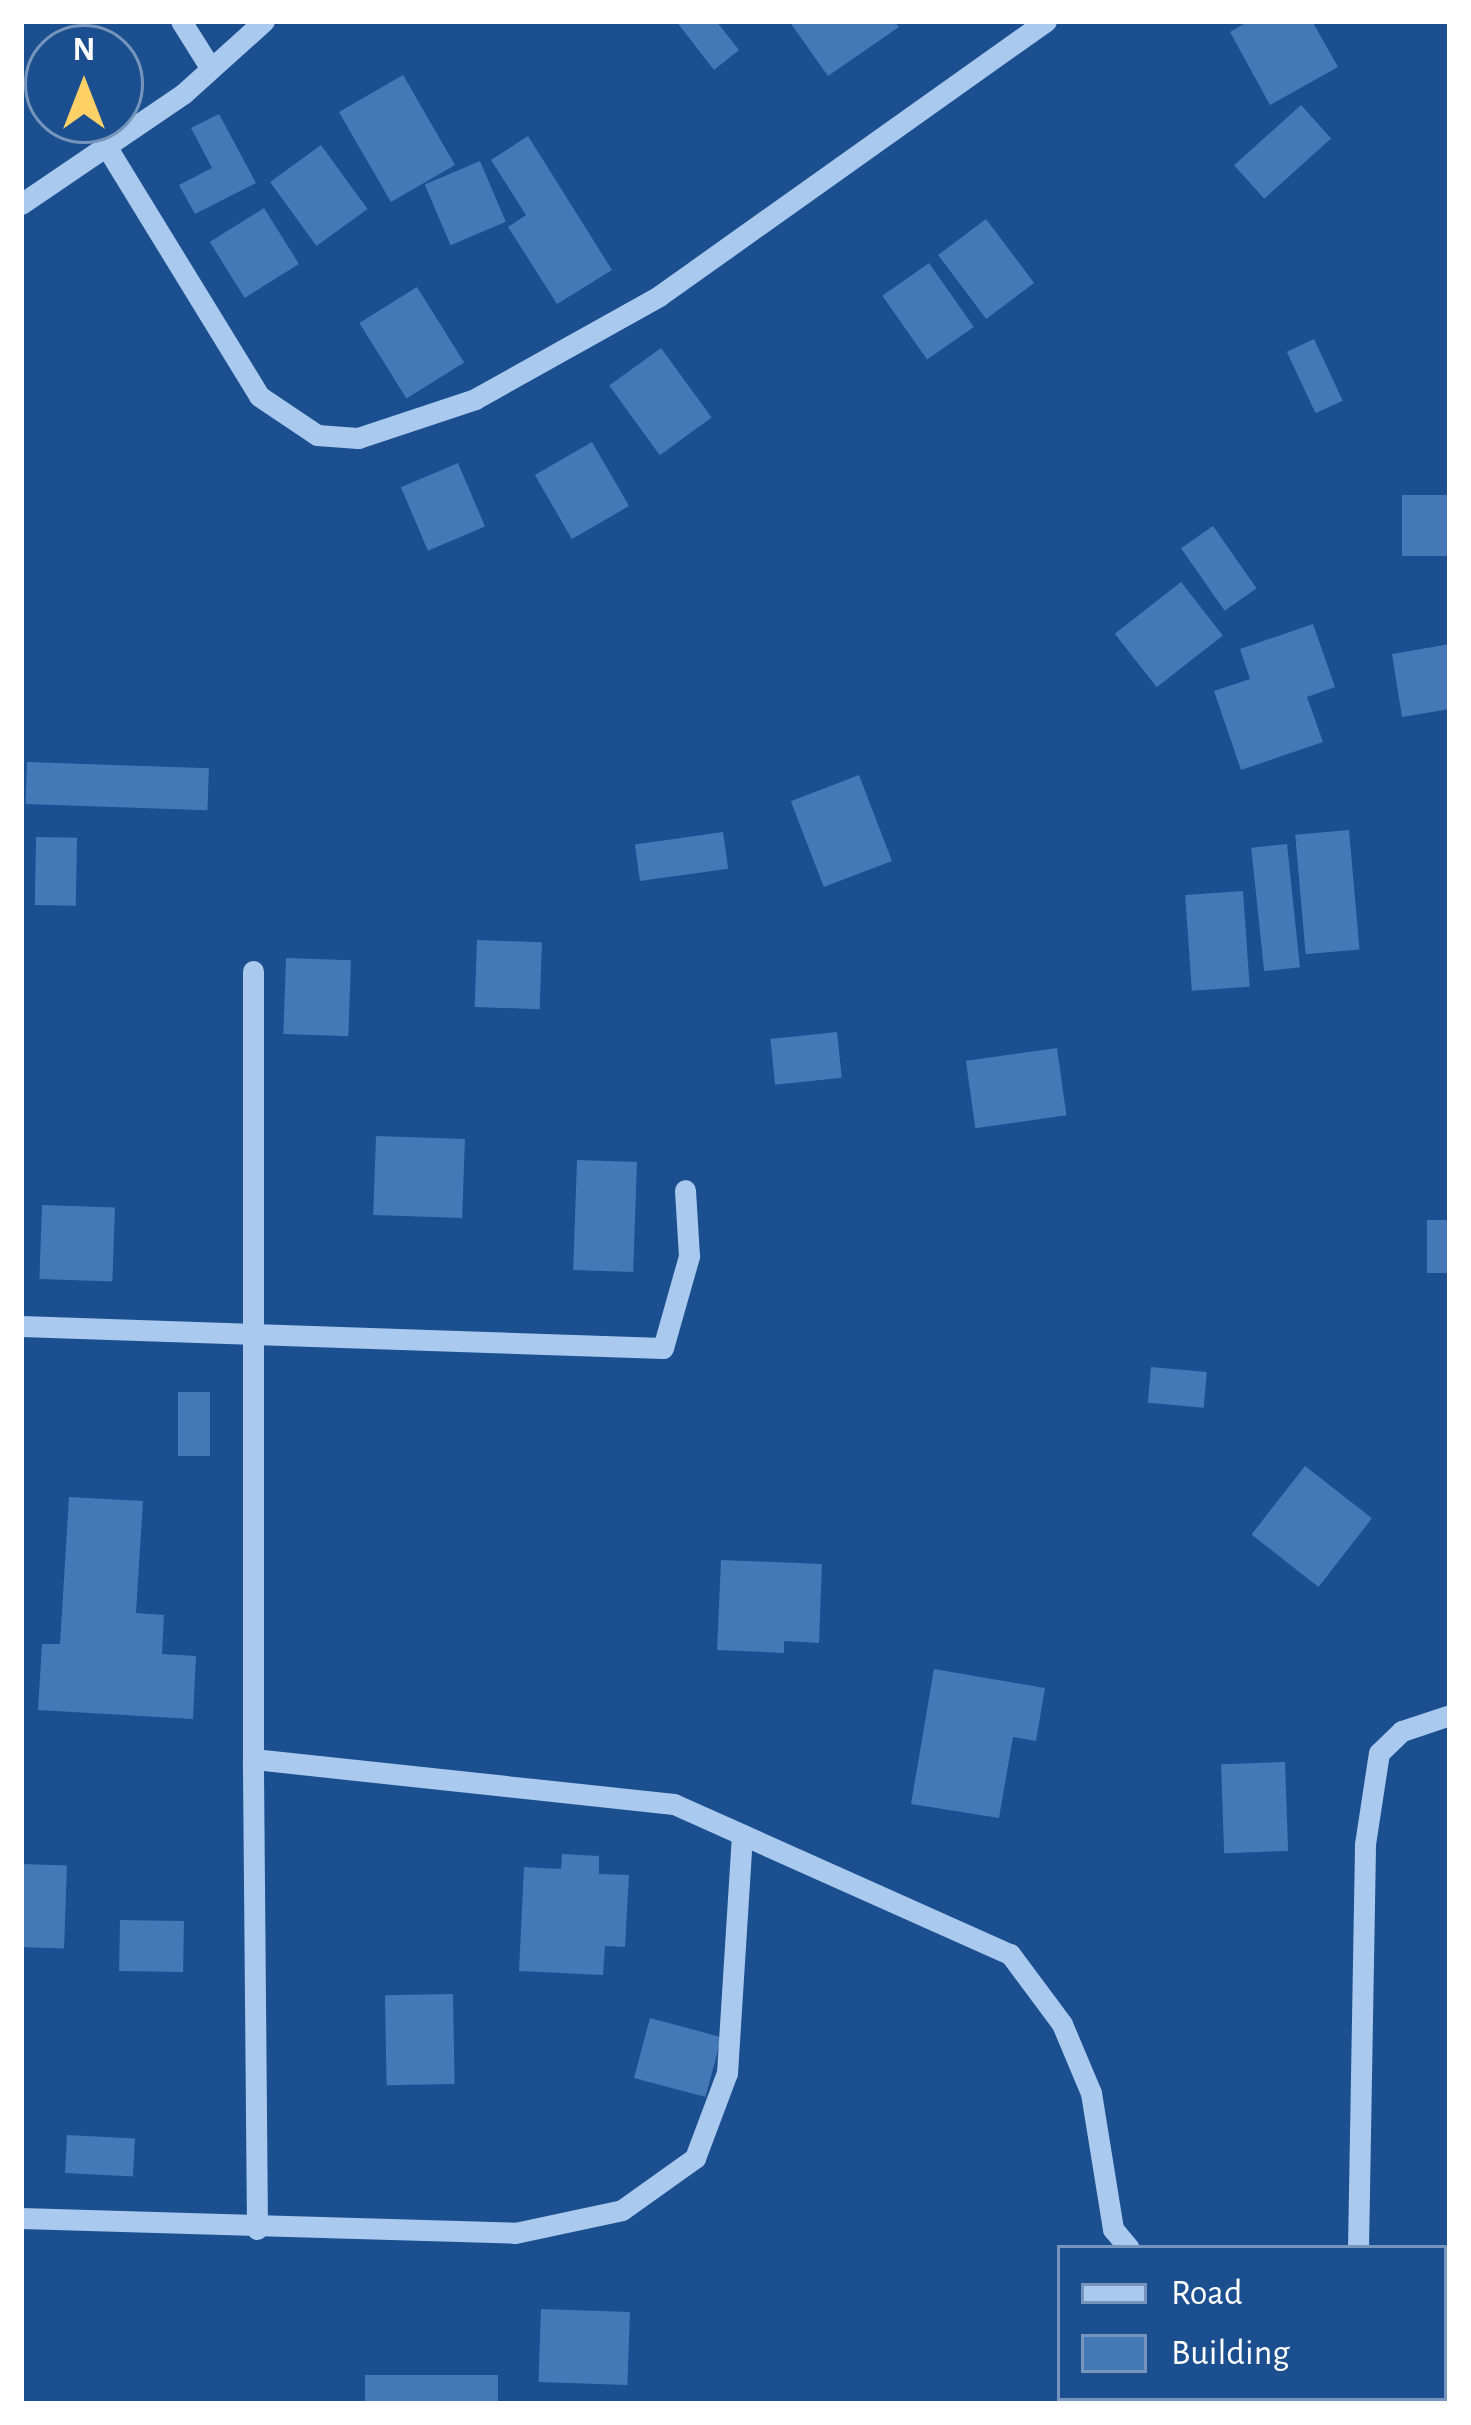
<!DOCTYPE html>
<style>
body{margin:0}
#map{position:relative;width:1471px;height:2425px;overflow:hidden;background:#1b4f8f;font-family:"Alegreya Sans",sans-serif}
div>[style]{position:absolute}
.building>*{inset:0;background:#4478b7;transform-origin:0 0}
.minor>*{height:21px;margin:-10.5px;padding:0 10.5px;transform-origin:10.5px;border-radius:10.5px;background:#a9c9ee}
span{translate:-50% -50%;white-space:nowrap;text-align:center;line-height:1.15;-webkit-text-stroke:12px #1b4f8f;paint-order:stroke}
.frame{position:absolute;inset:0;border:24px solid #fff;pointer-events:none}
.legend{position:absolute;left:1057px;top:2245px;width:390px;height:156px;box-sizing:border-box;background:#1b4f8f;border:3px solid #7695bc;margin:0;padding:15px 21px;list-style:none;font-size:36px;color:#fff}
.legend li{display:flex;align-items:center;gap:24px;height:60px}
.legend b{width:60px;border:3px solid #7695bc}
.north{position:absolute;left:24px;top:24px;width:120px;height:120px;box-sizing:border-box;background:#1b4f8f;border:3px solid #7695bc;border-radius:50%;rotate:0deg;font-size:33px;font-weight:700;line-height:48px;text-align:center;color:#fff}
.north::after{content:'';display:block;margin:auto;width:42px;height:54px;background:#ffd166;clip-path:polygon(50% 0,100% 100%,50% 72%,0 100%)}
</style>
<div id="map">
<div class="building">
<i style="clip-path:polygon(676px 21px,716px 21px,739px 50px,714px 70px)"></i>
<i style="clip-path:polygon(789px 21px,894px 21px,899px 27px,828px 76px)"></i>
<i style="clip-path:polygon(1249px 21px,1312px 21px,1338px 67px,1270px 105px,1230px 32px)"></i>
<i style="left:403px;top:75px;width:104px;height:74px;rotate:60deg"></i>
<i style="left:1301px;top:105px;width:45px;height:90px;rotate:48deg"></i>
<i style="clip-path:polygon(219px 114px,256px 183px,195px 214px,179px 185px,212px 168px,191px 128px)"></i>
<i style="clip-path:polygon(528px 136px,612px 270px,557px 304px,508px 227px,526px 215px,491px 160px)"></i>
<i style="left:321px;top:145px;width:79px;height:63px;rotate:54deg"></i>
<i style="left:480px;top:161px;width:66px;height:60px;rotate:67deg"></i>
<i style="left:264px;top:208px;width:66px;height:64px;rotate:58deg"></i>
<i style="left:986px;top:219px;width:80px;height:60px;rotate:53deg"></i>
<i style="left:929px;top:263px;width:78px;height:57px;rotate:55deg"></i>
<i style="left:417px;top:287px;width:89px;height:68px;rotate:58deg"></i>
<i style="left:1314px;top:339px;width:68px;height:30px;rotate:65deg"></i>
<i style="left:661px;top:348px;width:86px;height:64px;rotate:54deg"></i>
<i style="left:592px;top:442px;width:74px;height:66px;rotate:60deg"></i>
<i style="left:458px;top:463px;width:69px;height:62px;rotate:67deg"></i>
<i style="left:1450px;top:495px;width:61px;height:48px;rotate:90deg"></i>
<i style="left:1213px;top:526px;width:76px;height:39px;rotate:55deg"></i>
<i style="left:1181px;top:582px;width:68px;height:84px;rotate:52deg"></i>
<i style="clip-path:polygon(1313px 624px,1335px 687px,1307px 697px,1323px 742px,1241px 770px,1214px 691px,1250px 679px,1240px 649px)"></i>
<i style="clip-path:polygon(1450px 644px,1450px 709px,1402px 717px,1392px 654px)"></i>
<i style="left:27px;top:762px;width:182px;height:42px;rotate:2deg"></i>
<i style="left:859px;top:775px;width:92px;height:73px;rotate:69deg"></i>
<i style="left:1349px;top:830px;width:120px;height:54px;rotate:85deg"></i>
<i style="left:723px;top:832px;width:37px;height:89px;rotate:82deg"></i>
<i style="left:36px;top:837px;width:41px;height:68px;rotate:1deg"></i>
<i style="left:1287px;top:844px;width:124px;height:36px;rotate:84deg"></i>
<i style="left:1243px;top:891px;width:96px;height:58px;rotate:86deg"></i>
<i style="left:477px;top:940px;width:65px;height:67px;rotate:2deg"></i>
<i style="left:286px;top:958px;width:65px;height:76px;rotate:2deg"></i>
<i style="left:837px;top:1032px;width:46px;height:67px;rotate:84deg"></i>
<i style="left:1057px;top:1048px;width:68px;height:92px;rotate:82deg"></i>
<i style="left:376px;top:1136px;width:89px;height:79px;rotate:2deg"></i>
<i style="left:577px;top:1160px;width:60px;height:110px;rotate:2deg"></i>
<i style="left:42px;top:1205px;width:73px;height:74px;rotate:2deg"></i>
<i style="left:1427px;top:1220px;width:23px;height:53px"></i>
<i style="left:1151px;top:1367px;width:56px;height:36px;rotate:5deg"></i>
<i style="left:178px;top:1392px;width:32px;height:64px"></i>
<i style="left:1305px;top:1466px;width:85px;height:87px;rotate:38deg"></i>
<i style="clip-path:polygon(69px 1497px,143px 1501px,136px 1613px,164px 1615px,162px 1654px,196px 1656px,193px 1719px,38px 1710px,42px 1644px,60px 1644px)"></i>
<i style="clip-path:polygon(721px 1560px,822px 1564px,819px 1643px,784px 1641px,784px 1653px,717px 1650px)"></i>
<i style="clip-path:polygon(934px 1669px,1045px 1688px,1036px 1741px,1013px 1737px,999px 1818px,911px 1804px)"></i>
<i style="left:1285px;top:1762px;width:89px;height:64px;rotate:88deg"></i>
<i style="clip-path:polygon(562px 1854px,599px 1856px,599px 1874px,629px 1875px,625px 1947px,605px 1946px,603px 1975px,519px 1971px,524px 1867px,561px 1869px)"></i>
<i style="left:21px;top:1864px;width:46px;height:83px;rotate:2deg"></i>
<i style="left:120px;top:1920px;width:64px;height:51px;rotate:1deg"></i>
<i style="left:453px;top:1994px;width:90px;height:68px;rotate:89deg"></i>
<i style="left:650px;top:2018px;width:74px;height:62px;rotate:15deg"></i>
<i style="left:67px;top:2135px;width:68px;height:38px;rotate:3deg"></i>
<i style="left:541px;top:2309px;width:89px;height:73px;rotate:2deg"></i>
<i style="left:365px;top:2375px;width:133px;height:29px"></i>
</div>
<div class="minor">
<i style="left:181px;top:21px;width:51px;rotate:57.9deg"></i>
<i style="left:106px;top:146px;width:293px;rotate:58.5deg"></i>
<i style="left:259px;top:396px;width:70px;rotate:33.9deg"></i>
<i style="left:317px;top:435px;width:41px;rotate:4.2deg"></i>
<i style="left:358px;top:438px;width:123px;rotate:-18.4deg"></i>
<i style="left:475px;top:399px;width:211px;rotate:-29.2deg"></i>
<i style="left:659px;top:296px;width:475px;rotate:-35.4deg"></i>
<i style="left:21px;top:204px;width:196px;rotate:-34.2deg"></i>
<i style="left:183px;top:94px;width:109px;rotate:-42deg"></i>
<i style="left:253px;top:971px;width:788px;rotate:90deg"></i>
<i style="left:21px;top:1326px;width:642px;rotate:1.96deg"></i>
<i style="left:663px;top:1348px;width:96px;rotate:-74.2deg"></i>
<i style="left:689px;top:1256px;width:66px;rotate:-93.5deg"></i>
<i style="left:21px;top:2218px;width:494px;rotate:1.7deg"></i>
<i style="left:515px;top:2233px;width:109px;rotate:-12.1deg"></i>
<i style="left:622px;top:2210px;width:90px;rotate:-35.5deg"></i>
<i style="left:695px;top:2158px;width:91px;rotate:-69.4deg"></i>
<i style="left:727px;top:2073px;width:239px;rotate:-86.4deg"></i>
<i style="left:257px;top:2229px;width:470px;rotate:-90.5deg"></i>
<i style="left:253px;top:1759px;width:423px;rotate:6.1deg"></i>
<i style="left:674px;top:1804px;width:368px;rotate:24.1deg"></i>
<i style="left:1010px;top:1954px;width:87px;rotate:53.4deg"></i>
<i style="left:1062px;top:2024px;width:75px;rotate:67.2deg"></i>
<i style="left:1091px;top:2093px;width:138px;rotate:80.8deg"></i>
<i style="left:1113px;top:2229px;width:25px;rotate:50deg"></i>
<i style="left:1358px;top:2248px;width:404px;rotate:-89deg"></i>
<i style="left:1365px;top:1844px;width:92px;rotate:-81.3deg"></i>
<i style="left:1379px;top:1753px;width:32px;rotate:-44deg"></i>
<i style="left:1402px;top:1731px;width:51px;rotate:-18.4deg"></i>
<i style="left:1375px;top:2398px;width:6px;rotate:81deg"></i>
</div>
<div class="frame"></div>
<ul class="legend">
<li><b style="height:15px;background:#a9c9ee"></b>Road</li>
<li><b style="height:33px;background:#4478b7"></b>Building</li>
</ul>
<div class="north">N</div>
</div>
